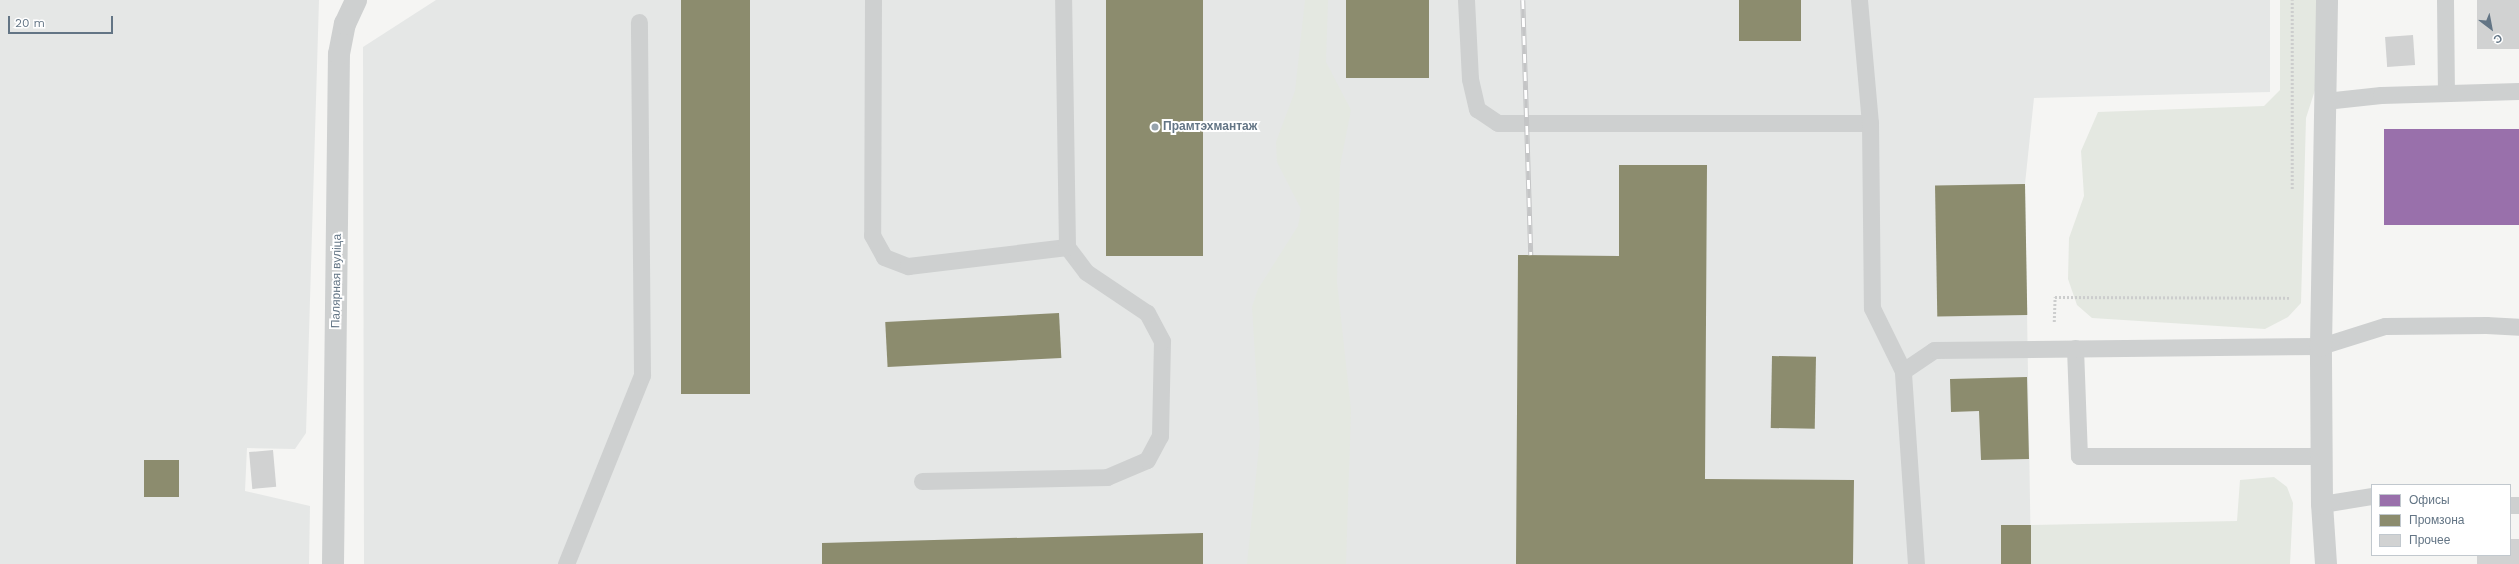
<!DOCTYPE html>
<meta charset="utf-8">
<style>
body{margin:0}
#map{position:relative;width:2519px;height:564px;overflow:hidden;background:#f5f5f3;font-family:"Work Sans",sans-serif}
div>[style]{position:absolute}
.built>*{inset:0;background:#e5e7e6}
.green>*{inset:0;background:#e4e8e1}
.offices>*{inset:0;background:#9970ab;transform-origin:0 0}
.industry>*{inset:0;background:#8c8c6e;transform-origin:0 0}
.building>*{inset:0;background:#d1d2d2;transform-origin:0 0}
.path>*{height:2.5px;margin-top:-1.25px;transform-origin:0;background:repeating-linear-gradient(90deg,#cccdcd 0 2px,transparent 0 4px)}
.service>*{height:17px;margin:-8.5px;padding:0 8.5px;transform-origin:8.5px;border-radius:8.5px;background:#ced0d0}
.minor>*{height:22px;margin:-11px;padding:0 11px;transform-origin:11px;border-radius:11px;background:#ced0d0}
.rail>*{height:4.5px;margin-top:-2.25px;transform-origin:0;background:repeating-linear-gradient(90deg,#fff 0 9px,#c4c5c6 0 18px);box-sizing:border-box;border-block:1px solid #c4c5c6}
.dots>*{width:11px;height:11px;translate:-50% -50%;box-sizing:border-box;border:2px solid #fff;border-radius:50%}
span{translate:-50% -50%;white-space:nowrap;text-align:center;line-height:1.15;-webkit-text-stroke:4px #fff;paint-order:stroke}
.poi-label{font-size:12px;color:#637585;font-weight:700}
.left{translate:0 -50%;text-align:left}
.street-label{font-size:12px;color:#637585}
.legend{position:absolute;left:2371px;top:484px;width:140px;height:72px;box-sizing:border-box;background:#fff;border:1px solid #c1c8ce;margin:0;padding:5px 7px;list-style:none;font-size:12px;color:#637585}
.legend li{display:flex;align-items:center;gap:8px;height:20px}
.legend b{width:20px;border:1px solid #c1c8ce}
.north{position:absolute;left:2471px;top:8px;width:40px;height:40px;-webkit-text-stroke:3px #fff;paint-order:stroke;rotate:148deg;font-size:11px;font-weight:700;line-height:16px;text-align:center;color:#637585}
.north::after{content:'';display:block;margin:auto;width:14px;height:18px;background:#637585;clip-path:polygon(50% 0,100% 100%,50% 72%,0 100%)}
.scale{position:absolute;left:8px;top:16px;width:105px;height:18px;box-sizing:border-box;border:2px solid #637585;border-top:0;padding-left:5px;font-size:12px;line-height:14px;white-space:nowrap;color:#637585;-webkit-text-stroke:3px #fff;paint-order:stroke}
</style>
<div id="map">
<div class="built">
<i style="clip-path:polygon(0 0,319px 0,306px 433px,295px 449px,247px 448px,245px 491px,310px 506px,309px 564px,0 564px)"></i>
<i style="clip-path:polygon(436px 0,2270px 0,2270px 92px,2034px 98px,2025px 184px,2031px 564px,364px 564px,363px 47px)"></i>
</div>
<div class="green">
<i style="clip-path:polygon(1305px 0,1328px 0,1326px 62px,1351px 110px,1340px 166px,1337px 282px,1351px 410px,1346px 564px,1247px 564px,1260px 437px,1252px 307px,1258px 289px,1298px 226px,1301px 209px,1277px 162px,1276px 142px,1295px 91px)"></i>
<i style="clip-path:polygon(2280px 0,2317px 0,2316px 87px,2306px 118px,2301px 303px,2288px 317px,2265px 329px,2092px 318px,2077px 305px,2068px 279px,2069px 238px,2084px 196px,2081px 151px,2098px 112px,2264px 106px,2280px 90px)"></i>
<i style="clip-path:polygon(2274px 477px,2287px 487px,2293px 503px,2290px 564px,2031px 564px,2031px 525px,2237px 521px,2240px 480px)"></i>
</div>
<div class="offices">
<i style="left:2519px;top:129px;width:96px;height:135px;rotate:90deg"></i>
</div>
<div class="industry">
<i style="left:681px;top:0;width:69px;height:394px"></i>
<i style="left:1106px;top:0;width:97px;height:256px"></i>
<i style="left:1346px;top:0;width:83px;height:78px"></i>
<i style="left:1739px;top:0;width:62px;height:41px"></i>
<i style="clip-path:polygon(1619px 165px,1707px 165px,1705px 479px,1854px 480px,1853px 564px,1516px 564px,1518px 255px,1619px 256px)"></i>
<i style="left:2025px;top:184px;width:131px;height:90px;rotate:89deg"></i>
<i style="left:1059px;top:313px;width:45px;height:174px;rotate:87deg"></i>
<i style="left:1772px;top:356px;width:44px;height:72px;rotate:1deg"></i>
<i style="clip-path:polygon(2027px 377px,2029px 459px,1981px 460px,1979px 411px,1951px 412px,1950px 379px)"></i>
<i style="left:144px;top:460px;width:35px;height:37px"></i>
<i style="left:2031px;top:525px;width:39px;height:30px;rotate:90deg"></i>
<i style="clip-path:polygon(1203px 533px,1203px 564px,822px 564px,822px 543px)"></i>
</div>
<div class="building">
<i style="left:2477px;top:0;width:42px;height:49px"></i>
<i style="left:2413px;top:35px;width:30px;height:28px;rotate:86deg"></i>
<i style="left:273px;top:450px;width:37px;height:24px;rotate:85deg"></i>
<i style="clip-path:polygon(2510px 539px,2519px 539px,2519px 564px,2477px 564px,2477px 555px,2510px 555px)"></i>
</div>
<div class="path">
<i style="left:2292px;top:189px;width:189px;rotate:-90deg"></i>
<i style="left:2054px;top:322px;width:25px;rotate:-88deg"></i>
<i style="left:2055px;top:297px;width:236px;rotate:0.2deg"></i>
</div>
<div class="service">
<i style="left:873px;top:0;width:235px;rotate:90.2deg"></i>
<i style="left:872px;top:235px;width:25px;rotate:61deg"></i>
<i style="left:884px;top:257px;width:26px;rotate:21deg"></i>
<i style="left:908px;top:266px;width:160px;rotate:-6.8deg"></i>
<i style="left:1466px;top:0;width:79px;rotate:87.1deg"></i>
<i style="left:1470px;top:79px;width:31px;rotate:77deg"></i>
<i style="left:1477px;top:109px;width:25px;rotate:34deg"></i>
<i style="left:1498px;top:123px;width:372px"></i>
<i style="left:1859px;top:0;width:123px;rotate:84.9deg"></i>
<i style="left:1870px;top:123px;width:185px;rotate:89.4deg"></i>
<i style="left:1872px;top:308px;width:70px;rotate:63.8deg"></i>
<i style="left:2445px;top:0;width:93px;rotate:89.4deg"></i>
<i style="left:2325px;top:101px;width:56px;rotate:-6.1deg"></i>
<i style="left:2381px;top:95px;width:138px;rotate:-1.7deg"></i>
<i style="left:2075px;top:348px;width:108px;rotate:87.9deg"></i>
<i style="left:2079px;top:456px;width:243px"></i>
<i style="left:922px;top:481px;width:185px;rotate:-1.2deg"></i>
<i style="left:1107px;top:477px;width:43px;rotate:-23deg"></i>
<i style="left:1147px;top:460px;width:27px;rotate:-62deg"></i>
<i style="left:1160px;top:436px;width:95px;rotate:-88.8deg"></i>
<i style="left:1162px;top:341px;width:32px;rotate:-118deg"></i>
<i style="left:1147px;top:313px;width:73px;rotate:-146.1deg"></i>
<i style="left:1086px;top:272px;width:31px;rotate:-127deg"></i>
<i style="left:1067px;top:247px;width:247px;rotate:-90.9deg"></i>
<i style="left:2322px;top:504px;width:51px;rotate:-9.1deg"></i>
<i style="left:2510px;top:505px;width:9px"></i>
<i style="left:566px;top:564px;width:204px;rotate:-68.1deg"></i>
<i style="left:642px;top:375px;width:353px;rotate:-90.5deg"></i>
<i style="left:1916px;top:564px;width:193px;rotate:-93.9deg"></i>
<i style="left:1903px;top:371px;width:37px;rotate:-34deg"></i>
<i style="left:1934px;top:350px;width:387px;rotate:-0.6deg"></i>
<i style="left:2321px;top:346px;width:67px;rotate:-17.4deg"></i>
<i style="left:2385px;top:326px;width:101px;rotate:-0.6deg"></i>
<i style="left:2486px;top:325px;width:33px;rotate:3deg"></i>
</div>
<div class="minor">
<i style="left:333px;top:564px;width:510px;rotate:-89.33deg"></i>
<i style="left:339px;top:54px;width:31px;rotate:-79deg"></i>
<i style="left:345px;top:24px;width:26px;rotate:-65deg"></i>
<i style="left:2326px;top:564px;width:60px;rotate:-93.8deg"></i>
<i style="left:2322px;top:504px;width:158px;rotate:-90.4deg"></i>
<i style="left:2321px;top:346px;width:346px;rotate:-89deg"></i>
</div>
<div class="rail">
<i style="left:1523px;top:0;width:255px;rotate:88.2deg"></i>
</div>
<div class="dots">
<i style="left:1155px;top:127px;background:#96a2ac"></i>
</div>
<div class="poi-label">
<span class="left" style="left:1163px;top:127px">Прамтэхмантаж</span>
</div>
<div class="street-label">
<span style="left:337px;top:281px;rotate:-89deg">Палярная вуліца</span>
</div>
<ul class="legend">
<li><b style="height:11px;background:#9970ab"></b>Офисы</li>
<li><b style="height:11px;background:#8c8c6e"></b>Промзона</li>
<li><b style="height:11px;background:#d1d2d2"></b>Прочее</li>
</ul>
<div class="north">С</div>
<div class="scale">20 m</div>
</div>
